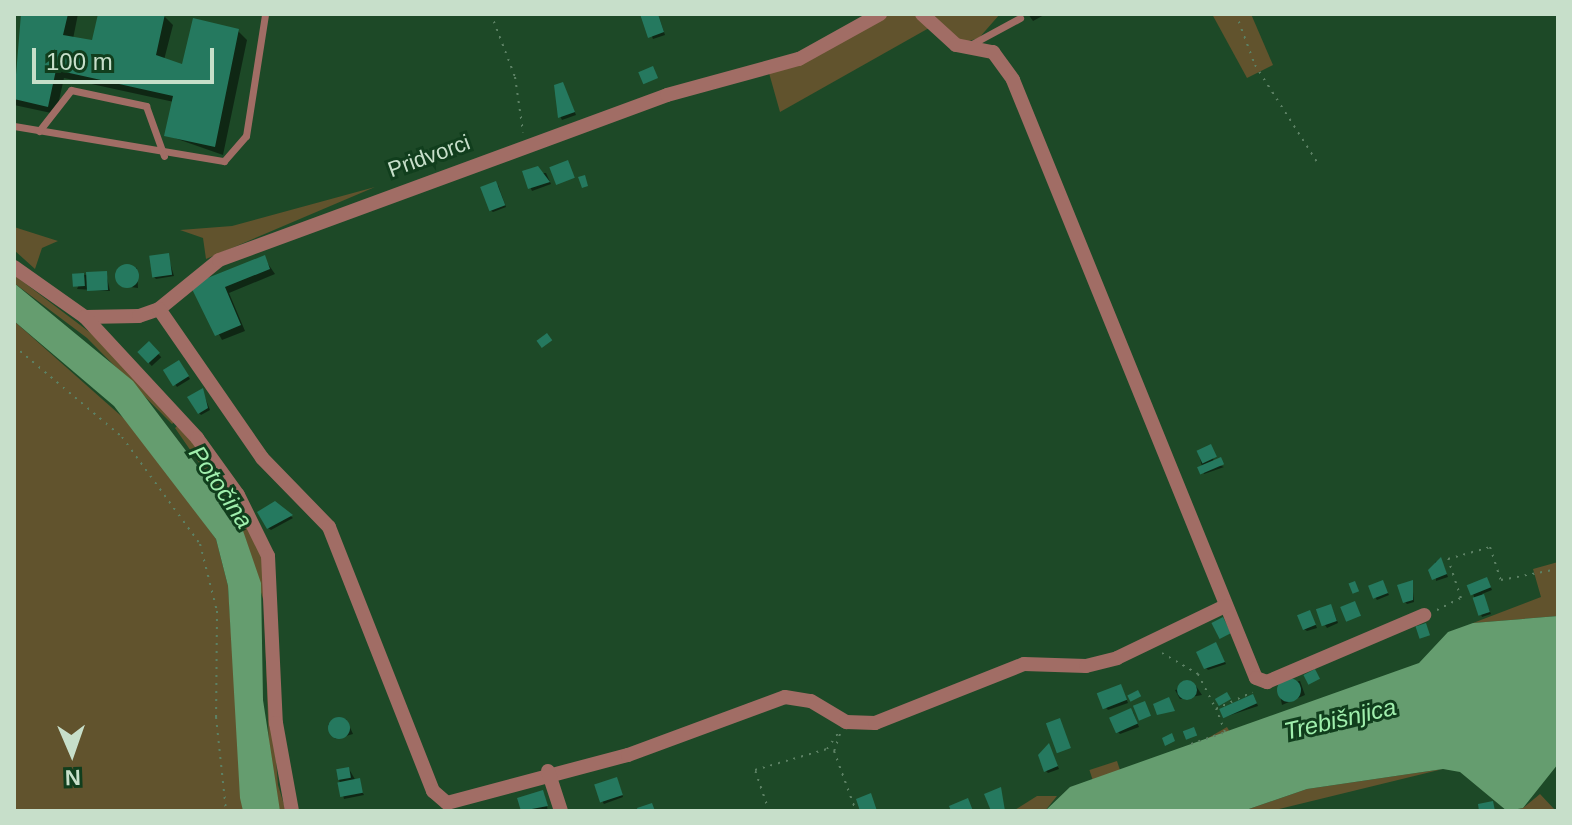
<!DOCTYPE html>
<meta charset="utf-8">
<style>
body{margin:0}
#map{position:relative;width:1572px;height:825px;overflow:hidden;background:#1d4927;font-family:Arial,sans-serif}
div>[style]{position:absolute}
.green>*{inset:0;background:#61532d;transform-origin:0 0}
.water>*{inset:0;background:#659d6f}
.shadow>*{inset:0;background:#0007;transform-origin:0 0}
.building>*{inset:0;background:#25795f;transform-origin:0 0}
.round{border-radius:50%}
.path>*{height:2px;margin-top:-1px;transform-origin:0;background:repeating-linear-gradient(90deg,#5c8164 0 2px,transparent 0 8px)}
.lane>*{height:7px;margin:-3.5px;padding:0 3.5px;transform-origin:3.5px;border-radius:3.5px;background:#a16d65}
.street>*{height:14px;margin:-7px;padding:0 7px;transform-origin:7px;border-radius:7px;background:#a16d65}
span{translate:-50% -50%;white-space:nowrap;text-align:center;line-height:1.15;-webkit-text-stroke:6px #113e1d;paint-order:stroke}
.street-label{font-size:22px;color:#c7dfca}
.water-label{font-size:24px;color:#a0efad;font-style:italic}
.frame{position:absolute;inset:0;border:16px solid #c7dfca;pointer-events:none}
.north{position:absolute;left:32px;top:713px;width:80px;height:80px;-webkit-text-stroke:6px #113e1d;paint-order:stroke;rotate:178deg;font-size:22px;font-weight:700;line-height:32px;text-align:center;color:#c7dfca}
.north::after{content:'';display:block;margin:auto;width:28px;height:36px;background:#c7dfca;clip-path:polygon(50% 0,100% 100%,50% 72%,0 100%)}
.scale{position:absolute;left:32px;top:48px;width:182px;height:36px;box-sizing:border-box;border:4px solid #c7dfca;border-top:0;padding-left:10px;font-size:24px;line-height:28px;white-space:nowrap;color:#c7dfca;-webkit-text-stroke:6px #113e1d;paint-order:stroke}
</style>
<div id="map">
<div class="green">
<i style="clip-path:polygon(888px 14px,914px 14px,929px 28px,780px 112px,769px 73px)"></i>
<i style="clip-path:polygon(929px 14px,1000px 14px,979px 38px,962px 43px)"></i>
<i style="clip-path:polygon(1212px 14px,1251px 14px,1273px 65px,1247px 78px)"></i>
<i style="clip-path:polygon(375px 187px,206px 259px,203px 238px,180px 230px,232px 226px)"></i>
<i style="clip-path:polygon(14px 227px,58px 241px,42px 248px,35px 269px,14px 250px)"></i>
<i style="clip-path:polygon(14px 275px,92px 334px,177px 420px,172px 424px,87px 338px,14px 283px)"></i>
<i style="clip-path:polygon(14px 321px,137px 430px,216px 539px,228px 586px,243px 811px,14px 811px)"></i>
<i style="clip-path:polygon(180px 423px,236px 499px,264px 557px,270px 599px,263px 599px,240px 522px,175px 428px)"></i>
<i style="clip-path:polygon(1558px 562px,1558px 616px,1473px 623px,1541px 597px,1533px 569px)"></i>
<i style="clip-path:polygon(264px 604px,278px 785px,286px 811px,280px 811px,270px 779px)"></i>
<i style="left:1227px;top:727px;width:8px;height:45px;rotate:60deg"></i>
<i style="left:1117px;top:761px;width:13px;height:29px;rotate:72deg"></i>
<i style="clip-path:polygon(1443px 769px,1271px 811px,1243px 811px,1307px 789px)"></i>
<i style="clip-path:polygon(1540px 794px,1556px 811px,1507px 811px,1523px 808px)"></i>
<i style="clip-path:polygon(1037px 796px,1057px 796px,1045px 811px,1013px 811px)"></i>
</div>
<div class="water">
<i style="clip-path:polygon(14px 283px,133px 381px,240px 522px,261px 583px,263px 700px,280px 811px,243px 811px,240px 798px,228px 586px,216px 539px,114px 406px,14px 321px)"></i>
<i style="clip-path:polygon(1558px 616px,1558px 764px,1523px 808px,1507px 811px,1460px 772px,1443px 769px,1307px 789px,1243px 811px,1045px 811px,1070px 787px,1419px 663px,1448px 632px,1473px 623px)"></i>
</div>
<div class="shadow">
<i style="clip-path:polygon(23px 14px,78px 14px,73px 39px,94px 42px,100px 14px,164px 16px,173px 25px,164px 60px,184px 66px,238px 31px,247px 40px,223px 155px,166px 135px,174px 102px,64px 78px,56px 114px,14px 105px)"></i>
<i style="clip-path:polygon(642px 14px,658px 14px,665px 35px,653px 39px)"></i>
<i style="clip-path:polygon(1028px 14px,1046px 14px,1033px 21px)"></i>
<i style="clip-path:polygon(563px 84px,576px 115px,562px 120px,557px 110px)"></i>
<i style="clip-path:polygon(524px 173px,546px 173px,551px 184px,532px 191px)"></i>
<i style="clip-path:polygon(498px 185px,506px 207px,493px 212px,490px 210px)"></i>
<i style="clip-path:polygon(168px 256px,174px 276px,156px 279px,154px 277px)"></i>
<i style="clip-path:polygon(264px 258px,275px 274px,229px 293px,245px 331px,222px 340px,193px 286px)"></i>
<i style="clip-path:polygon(121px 267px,137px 268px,138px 288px,123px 286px)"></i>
<i style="clip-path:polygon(83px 275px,106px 273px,110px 291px,77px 289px)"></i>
<i style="left:149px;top:344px;width:18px;height:13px;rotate:47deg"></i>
<i style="clip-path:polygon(181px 365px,190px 379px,177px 387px,166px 371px)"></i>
<i style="clip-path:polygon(202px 390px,210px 410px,201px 415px,199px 413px)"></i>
<i style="clip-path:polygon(1211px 446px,1214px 463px,1224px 467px,1204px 474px,1198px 451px)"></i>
<i style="clip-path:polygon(275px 504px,293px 518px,271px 530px,268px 528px)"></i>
<i style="clip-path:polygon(1441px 560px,1448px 577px,1436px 581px,1435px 562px)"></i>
<i style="clip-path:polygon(1487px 579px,1492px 590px,1482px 594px,1491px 614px,1482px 617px,1473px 594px)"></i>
<i style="clip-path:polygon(1382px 582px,1389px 595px,1377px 600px,1375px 597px)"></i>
<i style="clip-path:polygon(1412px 582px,1414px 602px,1407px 604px,1405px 602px)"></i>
<i style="clip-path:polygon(1332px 608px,1338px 623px,1327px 628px,1325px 625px)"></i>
<i style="clip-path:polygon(1310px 612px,1317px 628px,1307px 631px,1304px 629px)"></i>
<i style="clip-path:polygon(1217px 647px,1226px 664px,1208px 670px,1206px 668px)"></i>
<i style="clip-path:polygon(1300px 681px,1305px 695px,1282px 705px,1278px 685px)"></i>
<i style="clip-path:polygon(1121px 686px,1128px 703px,1108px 710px,1106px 708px)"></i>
<i style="clip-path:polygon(1196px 686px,1202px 695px,1180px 699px,1175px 690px)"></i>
<i style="clip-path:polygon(1255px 699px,1258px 706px,1225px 717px)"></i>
<i style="clip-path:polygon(1133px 712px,1139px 727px,1120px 734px,1118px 732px)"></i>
<i style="clip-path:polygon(346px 719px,353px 734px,335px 739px,328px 724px)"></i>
<i style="clip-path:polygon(1049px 746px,1059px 769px,1048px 773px,1046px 771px)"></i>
<i style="clip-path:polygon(349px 769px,364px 795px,344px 799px,339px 779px)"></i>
<i style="clip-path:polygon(618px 782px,623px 797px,604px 804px,602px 801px)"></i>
<i style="clip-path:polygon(544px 794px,548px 811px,523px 811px,520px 799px)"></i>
</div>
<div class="building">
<i style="clip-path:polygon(21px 14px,68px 14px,63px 35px,92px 40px,98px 14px,165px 14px,156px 55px,182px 64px,193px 18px,239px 29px,215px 147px,164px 136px,173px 96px,56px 70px,48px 107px,14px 99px)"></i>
<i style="clip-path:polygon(640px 14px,658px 14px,664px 32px,648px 38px)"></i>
<i style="left:653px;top:66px;width:13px;height:16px;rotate:67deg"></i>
<i style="clip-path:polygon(563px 82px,575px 112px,558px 118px,554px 85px)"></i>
<i style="left:568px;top:160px;width:19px;height:20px;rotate:69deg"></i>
<i style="clip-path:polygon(538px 166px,550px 182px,528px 189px,522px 171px)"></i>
<i style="clip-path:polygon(585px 175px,588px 186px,582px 188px,578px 177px)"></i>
<i style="left:496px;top:181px;width:26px;height:17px;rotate:69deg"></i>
<i style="left:169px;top:253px;width:22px;height:20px;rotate:82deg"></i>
<i style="clip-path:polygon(265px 255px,270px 269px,225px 287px,241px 325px,215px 336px,190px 285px)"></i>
<i class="round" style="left:115px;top:264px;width:24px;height:24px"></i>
<i style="left:107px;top:271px;width:19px;height:21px;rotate:87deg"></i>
<i style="left:84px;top:273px;width:13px;height:12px;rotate:86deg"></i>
<i style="left:547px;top:333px;width:9px;height:13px;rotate:54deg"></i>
<i style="left:149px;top:341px;width:16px;height:16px;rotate:47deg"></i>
<i style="left:179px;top:360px;width:19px;height:19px;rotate:58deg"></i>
<i style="clip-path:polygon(203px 388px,208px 408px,198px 414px,187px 397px)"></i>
<i style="left:1211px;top:444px;width:14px;height:16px;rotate:65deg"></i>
<i style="left:1221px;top:457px;width:8px;height:26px;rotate:67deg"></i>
<i style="clip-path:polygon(275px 501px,293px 515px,267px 529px,257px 512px)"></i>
<i style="clip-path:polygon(1441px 557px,1447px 574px,1432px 580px,1428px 570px)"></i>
<i style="left:1487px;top:577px;width:11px;height:22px;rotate:68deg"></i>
<i style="left:1383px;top:580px;width:14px;height:16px;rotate:69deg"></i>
<i style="clip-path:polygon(1413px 580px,1413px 600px,1403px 603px,1397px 585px)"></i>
<i style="left:1355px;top:581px;width:11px;height:7px;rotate:68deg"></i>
<i style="left:1484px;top:594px;width:19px;height:12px;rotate:72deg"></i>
<i style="left:1355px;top:601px;width:16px;height:16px;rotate:68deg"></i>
<i style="left:1331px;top:604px;width:18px;height:16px;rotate:71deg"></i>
<i style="left:1310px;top:610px;width:16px;height:14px;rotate:68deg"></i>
<i style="left:1223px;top:617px;width:18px;height:13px;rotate:63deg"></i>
<i style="left:1426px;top:623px;width:13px;height:11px;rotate:72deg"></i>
<i style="clip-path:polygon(1216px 642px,1225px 662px,1204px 669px,1196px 652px)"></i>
<i style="left:1315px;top:669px;width:11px;height:13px;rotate:63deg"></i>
<i class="round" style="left:1277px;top:678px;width:24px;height:24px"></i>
<i class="round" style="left:1177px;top:680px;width:20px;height:20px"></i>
<i style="left:1121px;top:684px;width:17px;height:26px;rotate:69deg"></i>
<i style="left:1138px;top:690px;width:7px;height:12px;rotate:63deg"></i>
<i style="left:1227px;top:692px;width:8px;height:14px;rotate:60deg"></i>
<i style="left:1253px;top:694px;width:10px;height:37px;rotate:66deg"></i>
<i style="clip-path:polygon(1169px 697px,1175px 711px,1157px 715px,1153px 704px)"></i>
<i style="left:1145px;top:701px;width:16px;height:13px;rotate:68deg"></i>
<i style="left:1131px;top:708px;width:17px;height:24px;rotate:66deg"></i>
<i class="round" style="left:328px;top:717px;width:22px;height:22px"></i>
<i style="left:1060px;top:718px;width:32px;height:15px;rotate:70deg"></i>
<i style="left:1194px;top:727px;width:9px;height:12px;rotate:69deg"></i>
<i style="clip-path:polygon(1172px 733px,1175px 741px,1165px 746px,1162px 738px)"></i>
<i style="clip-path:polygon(1049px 743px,1058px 766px,1044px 772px,1038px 755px)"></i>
<i style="left:349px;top:767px;width:11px;height:13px;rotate:80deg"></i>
<i style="left:617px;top:777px;width:19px;height:24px;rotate:72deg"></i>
<i style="left:360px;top:778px;width:15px;height:23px;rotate:79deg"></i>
<i style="clip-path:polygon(1001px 787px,1005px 811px,991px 811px,984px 794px)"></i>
<i style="clip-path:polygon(543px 790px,548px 806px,521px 811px,517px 798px)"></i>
<i style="clip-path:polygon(871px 793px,877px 811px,860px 811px,856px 799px)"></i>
<i style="clip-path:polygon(968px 798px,973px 811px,951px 811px,949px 806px)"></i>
<i style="clip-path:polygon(1493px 801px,1495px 811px,1479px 811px,1478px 804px)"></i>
<i style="clip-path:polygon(652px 803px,655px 811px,638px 811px,637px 808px)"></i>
</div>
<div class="path">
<i style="left:491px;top:14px;width:67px;rotate:69.1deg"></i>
<i style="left:515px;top:77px;width:56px;rotate:81.7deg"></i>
<i style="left:1236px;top:14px;width:54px;rotate:69.6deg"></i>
<i style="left:1255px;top:65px;width:119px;rotate:57.4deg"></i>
<i style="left:14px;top:346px;width:141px;rotate:40.1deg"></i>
<i style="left:122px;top:437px;width:132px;rotate:53.9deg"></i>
<i style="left:200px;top:544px;width:69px;rotate:75.8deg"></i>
<i style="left:217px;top:611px;width:106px;rotate:90.5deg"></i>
<i style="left:216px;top:717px;width:95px;rotate:83.9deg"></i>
<i style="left:1437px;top:610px;width:27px;rotate:-27deg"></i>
<i style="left:1461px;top:598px;width:41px;rotate:-108.4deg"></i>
<i style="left:1448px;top:559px;width:44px;rotate:-15.9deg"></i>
<i style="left:1490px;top:547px;width:35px;rotate:72deg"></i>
<i style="left:1501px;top:580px;width:58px;rotate:-10.9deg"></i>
<i style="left:1162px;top:653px;width:42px;rotate:30.3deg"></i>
<i style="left:1198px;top:674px;width:39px;rotate:63deg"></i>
<i style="left:840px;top:734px;width:18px;rotate:109deg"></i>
<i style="left:834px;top:751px;width:64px;rotate:69.9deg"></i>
<i style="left:1191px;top:744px;width:36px;rotate:-19deg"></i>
<i style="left:1225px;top:732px;width:25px;rotate:-111deg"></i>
<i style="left:1216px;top:709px;width:40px;rotate:-25deg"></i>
<i style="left:769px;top:811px;width:43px;rotate:-108.9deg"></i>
<i style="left:755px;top:770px;width:75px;rotate:-16.3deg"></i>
<i style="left:827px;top:749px;width:21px;rotate:-55deg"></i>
</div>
<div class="lane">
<i style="left:970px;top:45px;width:57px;rotate:-28.4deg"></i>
<i style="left:14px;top:126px;width:213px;rotate:9.5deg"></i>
<i style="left:224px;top:161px;width:33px;rotate:-49deg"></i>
<i style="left:246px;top:136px;width:123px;rotate:-81.1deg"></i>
<i style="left:39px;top:131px;width:52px;rotate:-52deg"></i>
<i style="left:71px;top:90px;width:77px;rotate:12deg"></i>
<i style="left:146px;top:106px;width:53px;rotate:70.2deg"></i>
</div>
<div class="street">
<i style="left:922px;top:14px;width:46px;rotate:42.4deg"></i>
<i style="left:956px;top:45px;width:38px;rotate:11deg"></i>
<i style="left:993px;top:52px;width:34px;rotate:54deg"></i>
<i style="left:1013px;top:80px;width:645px;rotate:67.89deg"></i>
<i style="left:1256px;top:678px;width:12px;rotate:20deg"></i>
<i style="left:1267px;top:682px;width:171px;rotate:-23.1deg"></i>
<i style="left:14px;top:267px;width:87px;rotate:35.2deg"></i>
<i style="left:85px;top:317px;width:54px;rotate:-1.1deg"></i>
<i style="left:139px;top:316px;width:21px;rotate:-19deg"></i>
<i style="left:159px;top:309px;width:77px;rotate:-39.2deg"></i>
<i style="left:219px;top:260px;width:477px;rotate:-20.2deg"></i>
<i style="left:667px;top:95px;width:137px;rotate:-15.3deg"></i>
<i style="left:799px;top:59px;width:93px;rotate:-29.1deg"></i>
<i style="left:159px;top:309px;width:181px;rotate:55.3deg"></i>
<i style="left:262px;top:458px;width:96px;rotate:45.8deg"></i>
<i style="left:329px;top:527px;width:284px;rotate:68.5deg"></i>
<i style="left:433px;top:791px;width:18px;rotate:41deg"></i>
<i style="left:447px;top:803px;width:187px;rotate:-14.9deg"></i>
<i style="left:628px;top:755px;width:167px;rotate:-20.3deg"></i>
<i style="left:785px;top:697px;width:26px;rotate:9deg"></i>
<i style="left:811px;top:701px;width:41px;rotate:31deg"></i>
<i style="left:846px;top:722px;width:29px;rotate:2deg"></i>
<i style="left:875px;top:723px;width:160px;rotate:-21.6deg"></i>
<i style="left:1024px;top:664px;width:62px;rotate:1.8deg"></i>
<i style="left:1086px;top:666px;width:32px;rotate:-14deg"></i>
<i style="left:1117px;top:658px;width:120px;rotate:-25.7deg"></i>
<i style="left:85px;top:317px;width:165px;rotate:47.2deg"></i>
<i style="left:197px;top:438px;width:70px;rotate:54.3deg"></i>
<i style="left:238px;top:495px;width:68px;rotate:63.8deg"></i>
<i style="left:268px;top:556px;width:167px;rotate:87.3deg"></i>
<i style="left:276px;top:723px;width:89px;rotate:79.7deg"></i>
<i style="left:548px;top:771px;width:42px;rotate:72deg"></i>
</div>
<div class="street-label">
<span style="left:429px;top:156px;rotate:-20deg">Pridvorci</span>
</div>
<div class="water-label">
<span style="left:221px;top:487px;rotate:56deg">Potočina</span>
<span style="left:1340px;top:719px;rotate:-13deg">Trebišnjica</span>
</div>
<div class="frame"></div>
<div class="north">N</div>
<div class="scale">100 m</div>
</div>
